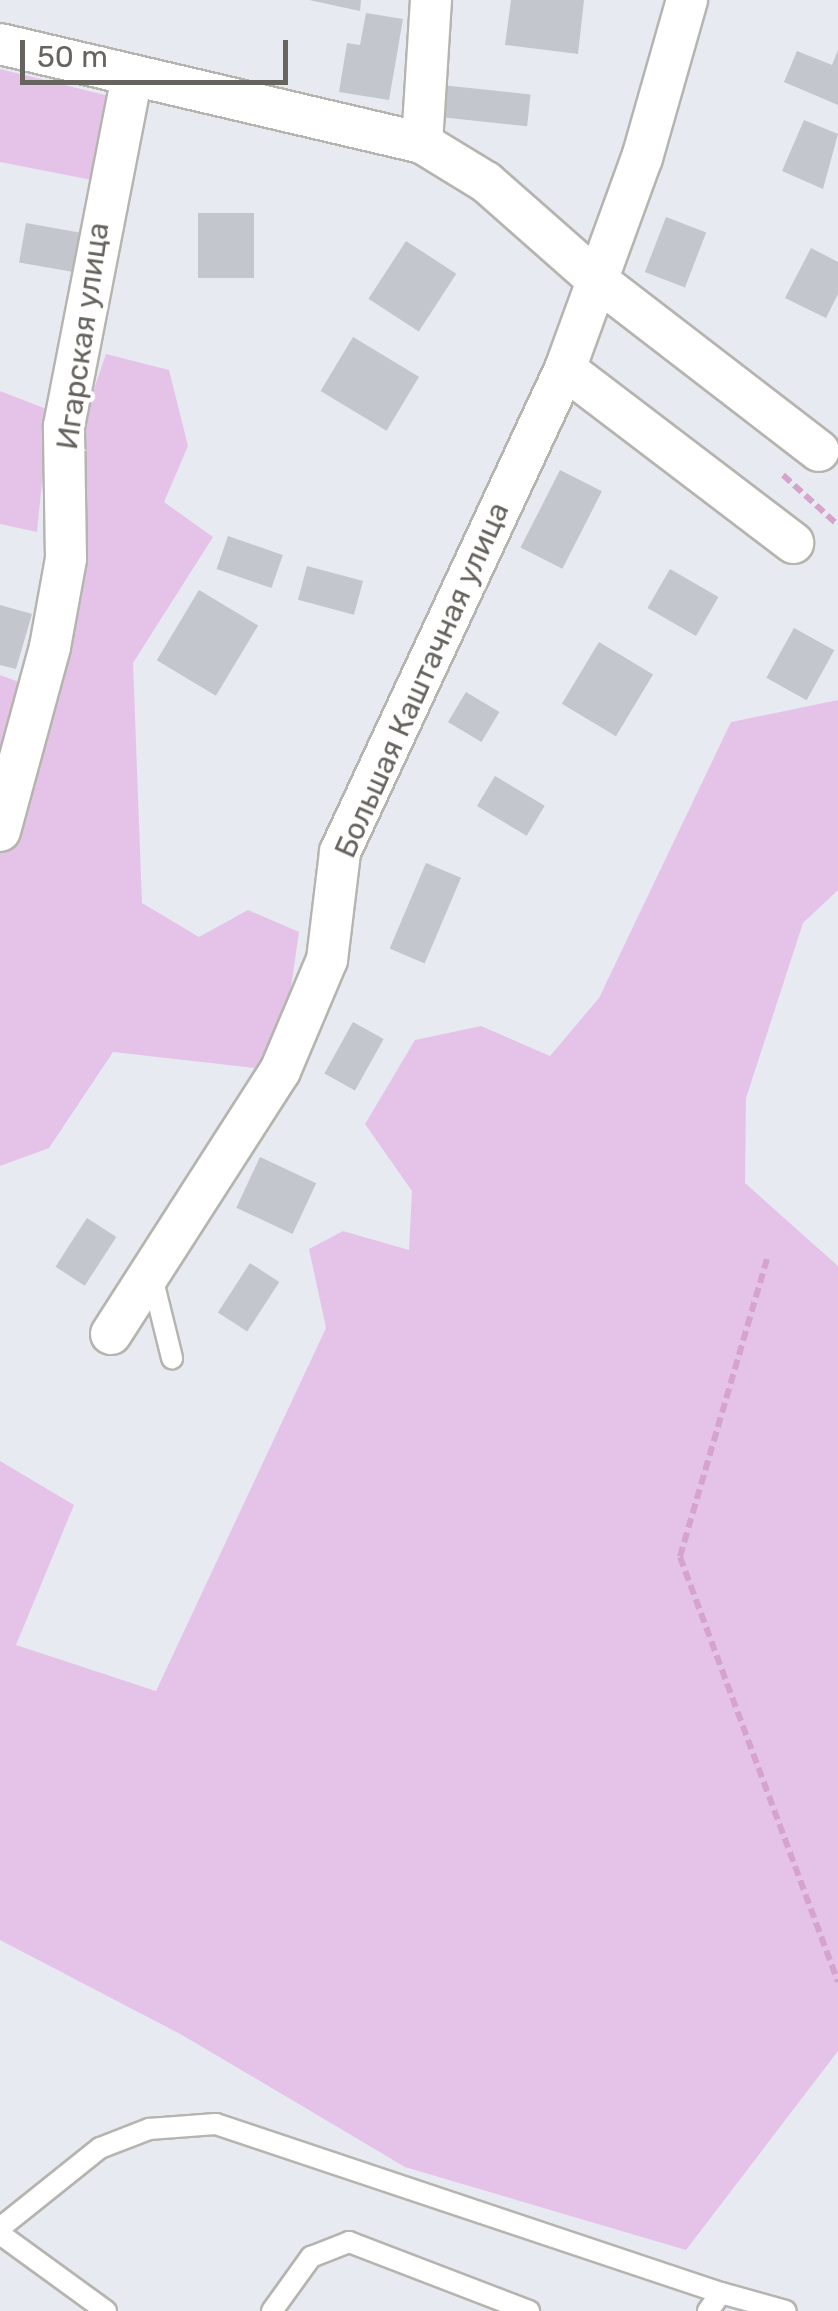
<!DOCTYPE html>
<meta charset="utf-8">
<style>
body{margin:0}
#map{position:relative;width:838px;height:2311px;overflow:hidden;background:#e7eaf1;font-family:Rubik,sans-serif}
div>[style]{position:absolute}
.green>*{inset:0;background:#e5c3e8}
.building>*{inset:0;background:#c3c6cc;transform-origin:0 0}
.path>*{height:6px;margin-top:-3px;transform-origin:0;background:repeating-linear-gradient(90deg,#d5a3cc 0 10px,transparent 0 15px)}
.roads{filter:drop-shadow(2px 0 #b6b4af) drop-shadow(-2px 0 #b6b4af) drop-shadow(0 2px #b6b4af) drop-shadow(0 -2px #b6b4af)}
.lane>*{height:20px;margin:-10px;padding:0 10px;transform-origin:10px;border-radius:10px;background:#fff}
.street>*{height:40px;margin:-20px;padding:0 20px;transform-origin:20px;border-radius:20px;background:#fff}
span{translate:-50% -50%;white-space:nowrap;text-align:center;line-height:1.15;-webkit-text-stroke:9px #fff;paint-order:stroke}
.street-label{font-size:30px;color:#67635e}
.scale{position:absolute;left:20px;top:40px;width:268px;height:45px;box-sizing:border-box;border:5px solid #67635e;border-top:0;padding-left:12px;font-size:30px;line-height:35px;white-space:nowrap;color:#67635e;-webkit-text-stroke:8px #fff;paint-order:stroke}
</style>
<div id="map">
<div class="green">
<i style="clip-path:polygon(0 69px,113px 97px,97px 181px,0 162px)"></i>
<i style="clip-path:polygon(106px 354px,169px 370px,188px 446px,164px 502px,213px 537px,133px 663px,142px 903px,199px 937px,248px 910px,299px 932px,285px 1028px,255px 1068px,113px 1052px,49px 1148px,0 1166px,0 675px,27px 685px,82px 424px)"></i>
<i style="clip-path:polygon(0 391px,49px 410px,37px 532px,0 524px)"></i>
<i style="clip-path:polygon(838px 700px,838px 890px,803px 923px,746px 1098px,745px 1183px,838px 1266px,838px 2051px,686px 2250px,405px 2167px,182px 2035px,0 1940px,0 1461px,74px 1505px,16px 1645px,156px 1691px,326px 1328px,309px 1249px,343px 1231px,409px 1250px,412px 1191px,365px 1124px,415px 1040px,481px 1026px,550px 1056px,599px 998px,731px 722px)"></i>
</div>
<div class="building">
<i style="clip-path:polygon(309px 0,361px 0,360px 11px)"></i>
<i style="clip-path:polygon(511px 0,584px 0,578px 54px,505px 45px)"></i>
<i style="clip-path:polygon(366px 13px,403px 19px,389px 100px,339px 92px,347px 43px,360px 45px)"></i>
<i style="clip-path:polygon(838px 50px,838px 105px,784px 82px,797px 51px,832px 65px)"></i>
<i style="left:441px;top:85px;width:90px;height:32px;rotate:6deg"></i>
<i style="clip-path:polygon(804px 120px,838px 134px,823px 189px,782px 171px)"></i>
<i style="left:198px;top:213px;width:56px;height:65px"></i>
<i style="left:666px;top:217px;width:43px;height:59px;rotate:21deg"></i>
<i style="left:26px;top:223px;width:54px;height:40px;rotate:10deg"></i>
<i style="left:406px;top:241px;width:60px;height:69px;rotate:33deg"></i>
<i style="clip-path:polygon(811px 248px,838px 262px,838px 294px,826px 318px,785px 298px)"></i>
<i style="left:353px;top:337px;width:77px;height:63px;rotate:31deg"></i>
<i style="left:560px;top:470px;width:47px;height:87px;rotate:27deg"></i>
<i style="left:228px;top:536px;width:58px;height:35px;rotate:19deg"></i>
<i style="left:307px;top:566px;width:58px;height:35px;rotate:15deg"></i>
<i style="left:670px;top:569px;width:56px;height:45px;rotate:30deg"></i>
<i style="left:199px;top:590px;width:69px;height:82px;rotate:31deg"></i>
<i style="clip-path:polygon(0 605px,32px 614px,16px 669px,0 665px)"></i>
<i style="left:794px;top:628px;width:46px;height:57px;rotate:29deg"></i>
<i style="left:599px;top:642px;width:63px;height:72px;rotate:31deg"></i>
<i style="left:466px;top:692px;width:39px;height:35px;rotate:31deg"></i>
<i style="left:495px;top:776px;width:58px;height:35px;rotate:31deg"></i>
<i style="left:426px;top:863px;width:38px;height:93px;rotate:23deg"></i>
<i style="left:353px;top:1022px;width:35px;height:59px;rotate:29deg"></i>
<i style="left:260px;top:1157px;width:62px;height:56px;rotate:25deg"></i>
<i style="left:87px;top:1218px;width:35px;height:58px;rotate:33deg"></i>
<i style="left:250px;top:1263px;width:35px;height:59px;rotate:33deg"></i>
</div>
<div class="path">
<i style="left:783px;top:475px;width:74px;rotate:42.3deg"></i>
<i style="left:767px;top:1259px;width:310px;rotate:106.3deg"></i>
<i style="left:680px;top:1557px;width:453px;rotate:69.6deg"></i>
</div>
<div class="roads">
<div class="lane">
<i style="left:151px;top:1273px;width:88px;rotate:76.1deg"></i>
<i style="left:0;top:2228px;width:128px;rotate:-38.7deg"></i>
<i style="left:100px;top:2148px;width:53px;rotate:-21.2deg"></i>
<i style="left:149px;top:2129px;width:67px;rotate:-4.3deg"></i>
<i style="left:216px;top:2124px;width:533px;rotate:18.5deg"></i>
<i style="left:0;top:2234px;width:131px;rotate:36deg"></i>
<i style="left:272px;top:2311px;width:67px;rotate:-54.2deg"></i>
<i style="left:311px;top:2257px;width:41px;rotate:-21.5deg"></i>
<i style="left:349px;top:2242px;width:193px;rotate:21deg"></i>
<i style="left:708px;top:2311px;width:22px;rotate:-54deg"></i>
<i style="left:721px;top:2293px;width:67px;rotate:15.5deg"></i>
</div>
<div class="street">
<i style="left:0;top:44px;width:433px;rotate:13.2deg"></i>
<i style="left:422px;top:143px;width:75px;rotate:31.4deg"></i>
<i style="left:486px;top:182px;width:148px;rotate:41.4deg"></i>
<i style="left:597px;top:280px;width:280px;rotate:37.6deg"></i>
<i style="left:422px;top:143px;width:143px;rotate:-86.4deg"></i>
<i style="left:565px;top:369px;width:287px;rotate:37.3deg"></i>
<i style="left:0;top:831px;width:191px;rotate:-74.8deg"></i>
<i style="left:50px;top:647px;width:89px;rotate:-79.7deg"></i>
<i style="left:66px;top:559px;width:133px;rotate:-90.9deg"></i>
<i style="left:64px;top:426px;width:357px;rotate:-79deg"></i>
<i style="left:111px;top:1334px;width:313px;rotate:-57.3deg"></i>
<i style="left:280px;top:1071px;width:121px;rotate:-67.1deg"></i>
<i style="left:327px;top:960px;width:109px;rotate:-83.1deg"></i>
<i style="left:340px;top:852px;width:533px;rotate:-65.02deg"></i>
<i style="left:565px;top:369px;width:225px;rotate:-70deg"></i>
<i style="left:642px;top:158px;width:164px;rotate:-74.1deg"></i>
</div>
</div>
<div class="street-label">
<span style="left:83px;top:336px;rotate:-82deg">Игарская улица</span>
<span style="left:422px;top:680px;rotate:-66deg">Большая Каштачная улица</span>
</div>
<div class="scale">50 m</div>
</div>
